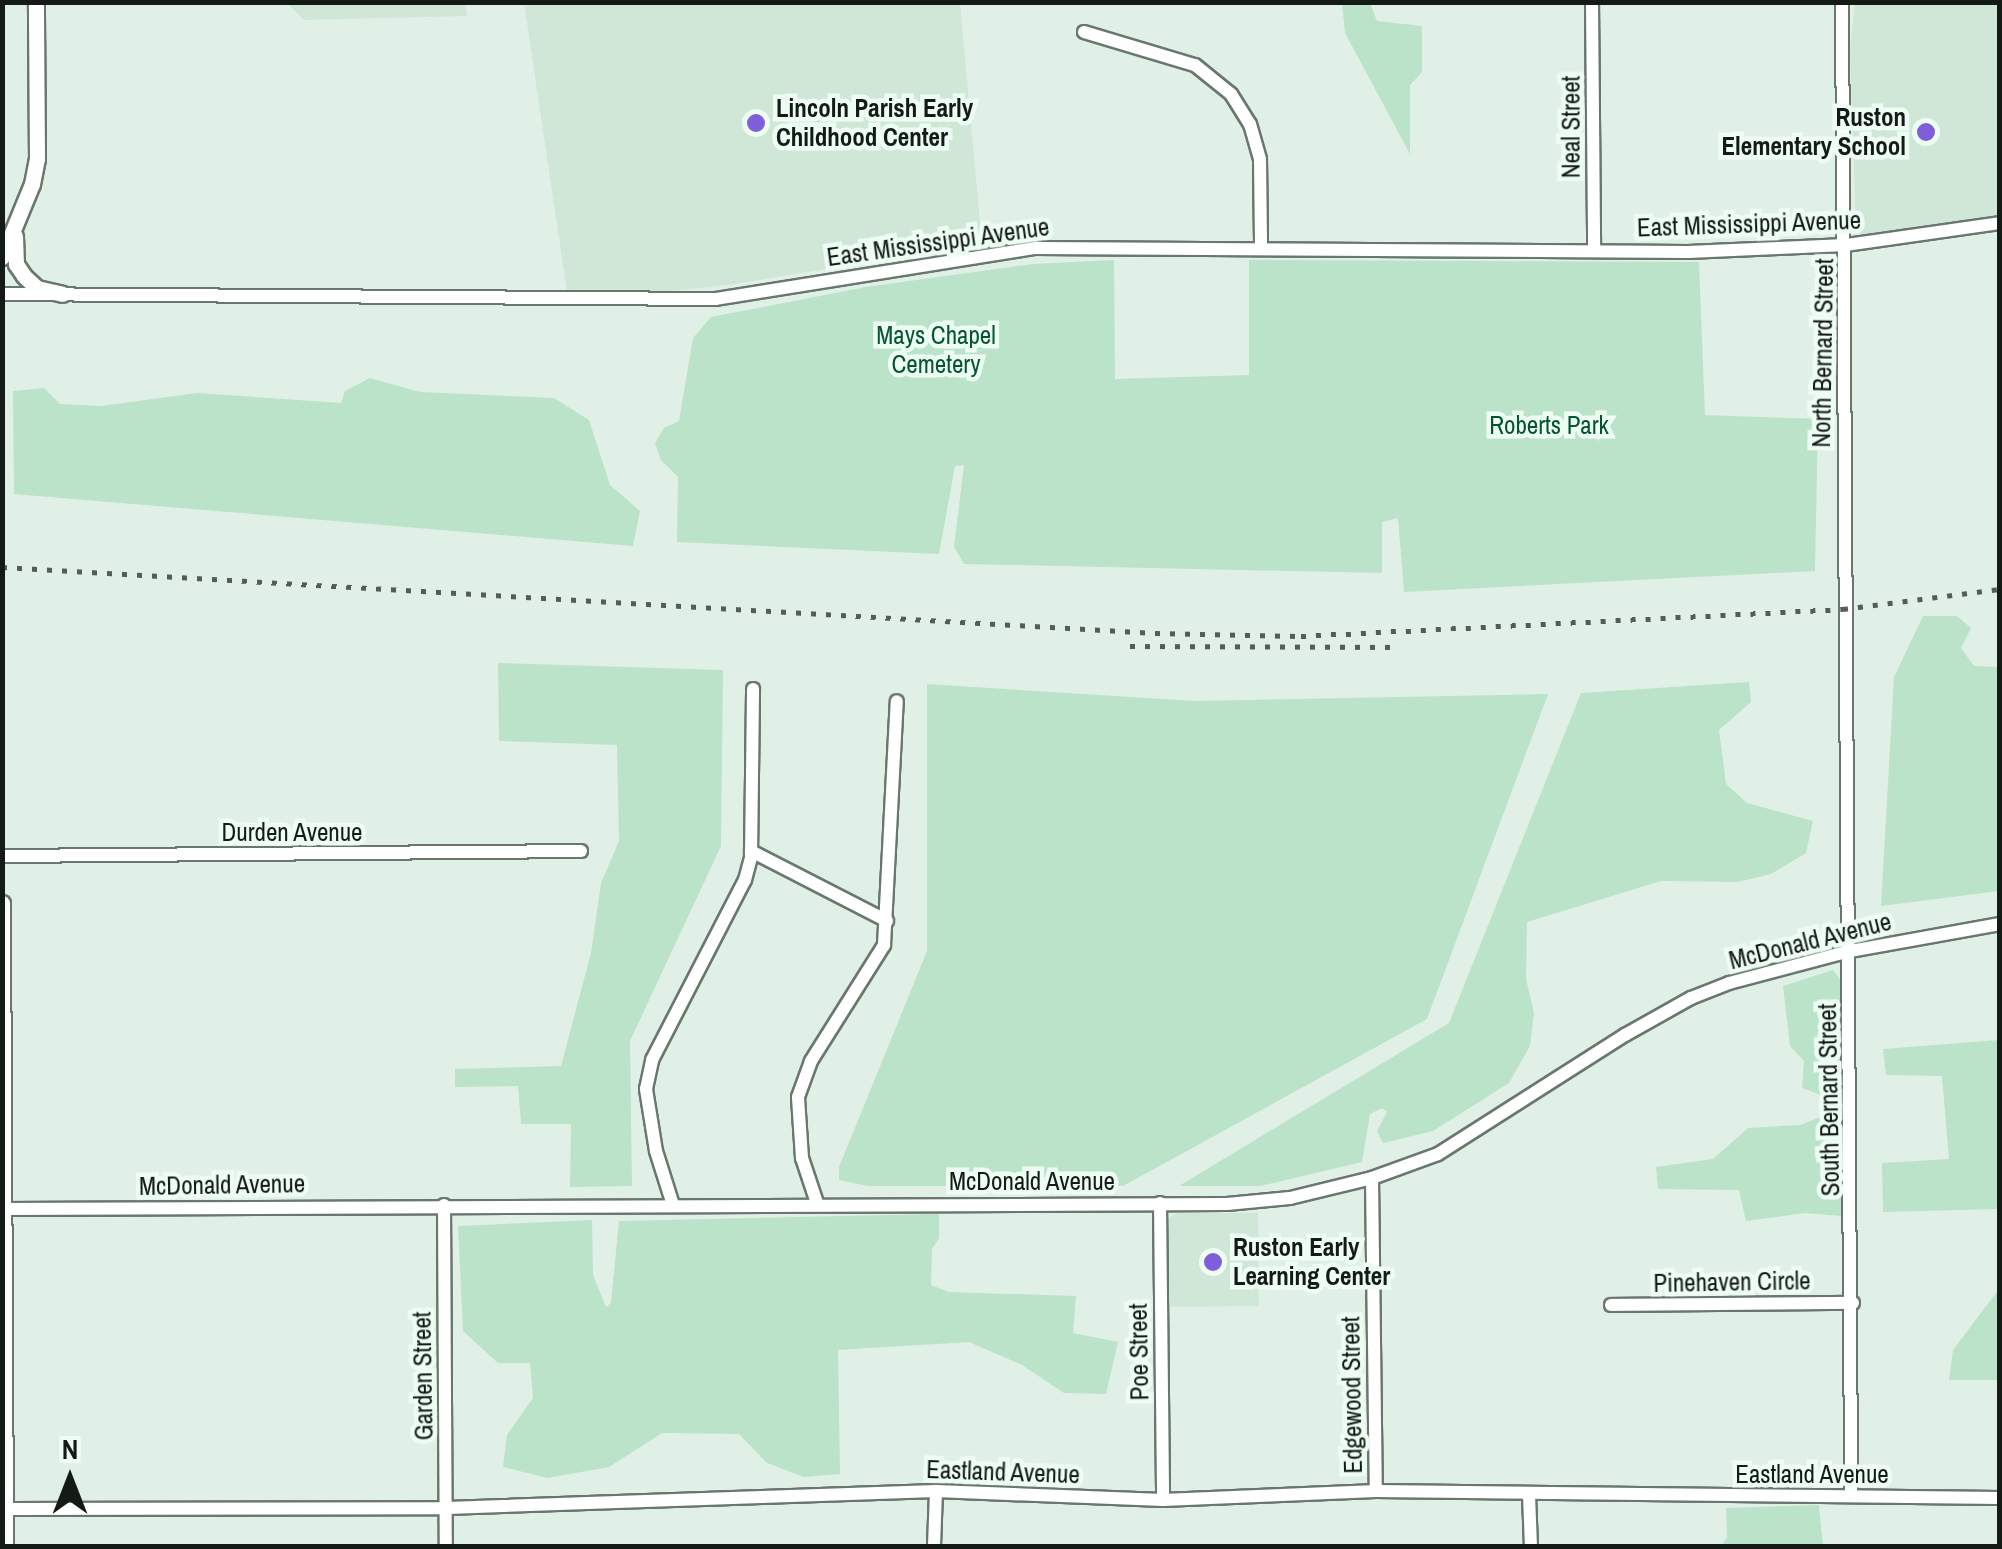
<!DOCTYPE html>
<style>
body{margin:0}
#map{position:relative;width:2002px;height:1549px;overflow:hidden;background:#e0f0e6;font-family:"Archivo Narrow",sans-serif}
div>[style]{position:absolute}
.built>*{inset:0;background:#d0e7d8}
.green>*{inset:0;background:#bae3c9}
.roads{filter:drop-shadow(2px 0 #69776e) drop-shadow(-2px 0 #69776e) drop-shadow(0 2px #69776e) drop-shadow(0 -2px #69776e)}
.minor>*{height:12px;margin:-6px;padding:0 6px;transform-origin:6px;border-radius:6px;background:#fff}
.tertiary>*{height:15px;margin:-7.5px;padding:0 7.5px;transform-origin:7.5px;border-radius:7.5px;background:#fff}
.rail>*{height:5px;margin-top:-2.5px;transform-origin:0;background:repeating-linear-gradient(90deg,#535c56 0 5px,transparent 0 15px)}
.dots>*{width:28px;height:28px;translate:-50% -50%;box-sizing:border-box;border:5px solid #edfdf3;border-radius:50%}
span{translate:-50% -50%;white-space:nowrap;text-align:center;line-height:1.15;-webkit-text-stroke:9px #edfdf3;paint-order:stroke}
.poi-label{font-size:25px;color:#141a16;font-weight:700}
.left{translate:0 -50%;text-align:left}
.right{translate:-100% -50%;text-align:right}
.street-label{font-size:25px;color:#141a16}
.park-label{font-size:25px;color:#055533}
.frame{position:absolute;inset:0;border:5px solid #141a16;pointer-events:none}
.north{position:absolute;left:20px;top:1429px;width:100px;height:100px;-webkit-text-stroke:8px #edfdf3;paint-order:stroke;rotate:0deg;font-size:28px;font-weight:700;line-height:40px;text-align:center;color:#141a16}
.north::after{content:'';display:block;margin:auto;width:35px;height:45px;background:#141a16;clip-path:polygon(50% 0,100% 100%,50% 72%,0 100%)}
</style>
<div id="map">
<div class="built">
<i style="clip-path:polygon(287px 3px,465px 3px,467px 16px,304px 20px)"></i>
<i style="clip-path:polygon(524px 3px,960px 3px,982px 244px,728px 285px,661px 292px,567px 292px)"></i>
<i style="clip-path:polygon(1855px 3px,1999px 3px,1999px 216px,1864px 236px,1856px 232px,1850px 48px)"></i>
<i style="clip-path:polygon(1177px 1213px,1258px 1213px,1259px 1306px,1168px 1307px,1168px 1218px)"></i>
</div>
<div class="green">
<i style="clip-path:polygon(1342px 3px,1370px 3px,1377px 21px,1422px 26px,1422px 72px,1410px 85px,1410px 154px,1345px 33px)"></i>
<i style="clip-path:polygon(1114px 260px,1115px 379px,1249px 375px,1249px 260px,1699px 262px,1705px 415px,1818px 419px,1815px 571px,1404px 592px,1398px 518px,1382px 522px,1382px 573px,964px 564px,954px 547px,964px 465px,955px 466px,939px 554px,677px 542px,678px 477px,661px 460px,655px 443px,664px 428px,679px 421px,693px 338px,711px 317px,866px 287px,1033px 264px)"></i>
<i style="clip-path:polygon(370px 378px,420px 392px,554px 398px,589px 420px,610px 485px,640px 511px,633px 546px,14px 494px,13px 391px,44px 388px,60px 404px,101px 406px,197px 393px,341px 403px,345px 391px)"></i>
<i style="clip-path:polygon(1923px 616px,1957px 616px,1971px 628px,1961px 648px,1974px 666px,1999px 667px,1999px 891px,1881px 906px,1894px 677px)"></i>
<i style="clip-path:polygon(498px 663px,723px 670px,721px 846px,630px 1041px,632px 1186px,570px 1187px,571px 1124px,521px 1124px,518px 1086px,455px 1087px,455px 1069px,561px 1066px,591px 953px,601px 883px,619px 841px,617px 745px,499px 741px)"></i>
<i style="clip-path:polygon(1749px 682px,1751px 702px,1719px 730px,1726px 784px,1747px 803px,1813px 821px,1806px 853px,1771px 874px,1738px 882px,1661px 881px,1527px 922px,1526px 979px,1534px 1013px,1530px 1046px,1509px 1083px,1433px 1131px,1383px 1143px,1377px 1131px,1387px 1112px,1382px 1108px,1370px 1114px,1362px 1162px,1260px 1186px,1179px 1186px,1449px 1023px,1581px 693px)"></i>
<i style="clip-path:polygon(927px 684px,1195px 701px,1548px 694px,1427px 1019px,1123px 1186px,868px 1186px,839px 1180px,839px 1167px,927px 951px)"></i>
<i style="clip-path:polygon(1833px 970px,1841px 981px,1842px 1216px,1805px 1213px,1746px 1221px,1739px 1190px,1658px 1189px,1656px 1167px,1713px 1159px,1748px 1128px,1800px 1125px,1823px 1116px,1821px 1095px,1802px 1088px,1804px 1061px,1790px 1046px,1783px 986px)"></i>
<i style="clip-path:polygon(1999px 1040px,1999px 1209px,1883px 1212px,1882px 1163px,1949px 1159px,1942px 1076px,1886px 1075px,1883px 1049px)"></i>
<i style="clip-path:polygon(939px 1214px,939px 1238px,932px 1249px,931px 1285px,949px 1292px,1076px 1296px,1073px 1333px,1118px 1342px,1106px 1394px,1064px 1393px,1022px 1365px,969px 1342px,838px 1350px,840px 1474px,804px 1477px,767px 1463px,739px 1434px,662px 1433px,609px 1467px,547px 1478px,503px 1467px,507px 1435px,533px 1398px,530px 1363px,498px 1363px,463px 1331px,458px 1226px,592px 1220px,593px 1275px,606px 1307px,611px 1303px,619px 1221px)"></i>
<i style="clip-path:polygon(1999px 1289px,1999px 1380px,1949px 1380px,1953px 1350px)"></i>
<i style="clip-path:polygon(1819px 1505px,1823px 1546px,1721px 1546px,1727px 1538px,1726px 1508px)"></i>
</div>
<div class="roads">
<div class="minor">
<i style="left:1592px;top:2px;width:249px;rotate:89.5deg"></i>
<i style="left:1842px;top:2px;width:1494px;rotate:89.65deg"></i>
<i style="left:1084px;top:32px;width:116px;rotate:16.6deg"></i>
<i style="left:1195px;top:65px;width:46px;rotate:38.9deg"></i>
<i style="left:1231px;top:94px;width:36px;rotate:58deg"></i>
<i style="left:1250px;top:124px;width:37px;rotate:74deg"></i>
<i style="left:1260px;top:160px;width:87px;rotate:89.3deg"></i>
<i style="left:2px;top:294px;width:714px;rotate:0.4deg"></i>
<i style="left:716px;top:299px;width:324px;rotate:-9.1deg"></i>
<i style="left:1036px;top:248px;width:652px;rotate:0.35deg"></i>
<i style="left:1688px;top:252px;width:158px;rotate:-2.5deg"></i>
<i style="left:1846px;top:245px;width:156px;rotate:-8.1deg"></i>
<i style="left:751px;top:851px;width:153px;rotate:27.2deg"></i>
<i style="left:2px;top:856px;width:579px;rotate:-0.49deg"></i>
<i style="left:1372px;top:1178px;width:313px;rotate:89.3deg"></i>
<i style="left:817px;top:1203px;width:47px;rotate:-108.4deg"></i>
<i style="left:802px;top:1158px;width:61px;rotate:-93.8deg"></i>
<i style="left:798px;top:1097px;width:38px;rotate:-70deg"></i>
<i style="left:811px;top:1061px;width:137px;rotate:-57.8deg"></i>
<i style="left:884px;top:945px;width:244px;rotate:-87deg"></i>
<i style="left:1160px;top:1203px;width:297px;rotate:89.4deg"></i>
<i style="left:444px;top:1205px;width:341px;rotate:89.7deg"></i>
<i style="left:673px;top:1205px;width:57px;rotate:-107.5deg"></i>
<i style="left:656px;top:1151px;width:63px;rotate:-99.2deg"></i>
<i style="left:646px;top:1089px;width:30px;rotate:-78deg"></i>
<i style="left:652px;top:1060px;width:203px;rotate:-62.7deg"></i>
<i style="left:745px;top:880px;width:24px;rotate:-75deg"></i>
<i style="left:751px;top:857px;width:168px;rotate:-89.3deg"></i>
<i style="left:4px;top:1209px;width:1223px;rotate:-0.23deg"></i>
<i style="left:1227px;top:1204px;width:63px;rotate:-5.4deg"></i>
<i style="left:1290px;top:1198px;width:84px;rotate:-13.7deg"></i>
<i style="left:1372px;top:1178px;width:70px;rotate:-20deg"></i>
<i style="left:1438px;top:1154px;width:222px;rotate:-32.5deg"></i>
<i style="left:1625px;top:1035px;width:76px;rotate:-29.3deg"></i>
<i style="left:1691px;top:998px;width:41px;rotate:-21.5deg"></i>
<i style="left:1729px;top:983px;width:125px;rotate:-14.8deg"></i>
<i style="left:1850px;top:951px;width:152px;rotate:-10.2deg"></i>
<i style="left:1611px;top:1305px;width:242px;rotate:-0.5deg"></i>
<i style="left:1529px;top:1495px;width:51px;rotate:87.8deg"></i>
<i style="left:5px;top:1509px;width:442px;rotate:-0.1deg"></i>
<i style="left:447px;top:1508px;width:489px;rotate:-2deg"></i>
<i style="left:936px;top:1491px;width:227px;rotate:2.3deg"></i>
<i style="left:1163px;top:1500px;width:213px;rotate:-2.4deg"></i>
<i style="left:1376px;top:1491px;width:624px;rotate:0.64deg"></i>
<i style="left:934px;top:1546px;width:55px;rotate:-87.9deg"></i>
</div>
<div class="tertiary">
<i style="left:15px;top:236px;width:28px;rotate:88deg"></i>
<i style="left:16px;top:264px;width:14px;rotate:56deg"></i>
<i style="left:24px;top:276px;width:18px;rotate:43deg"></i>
<i style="left:37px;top:288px;width:26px;rotate:13deg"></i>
<i style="left:2px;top:257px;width:79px;rotate:-67.7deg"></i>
<i style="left:32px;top:184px;width:25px;rotate:-79deg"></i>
<i style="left:37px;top:159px;width:157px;rotate:-90.4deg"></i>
<i style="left:2px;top:903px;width:643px;rotate:89.73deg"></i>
</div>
</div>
<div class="rail">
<i style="left:2px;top:567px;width:1155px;rotate:3.28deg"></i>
<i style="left:1155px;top:633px;width:146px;rotate:1.2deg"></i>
<i style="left:1301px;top:636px;width:543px;rotate:-2.85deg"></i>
<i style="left:1843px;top:609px;width:158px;rotate:-7.3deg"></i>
<i style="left:1130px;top:646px;width:270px;rotate:0.2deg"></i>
</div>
<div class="dots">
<i style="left:756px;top:123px;background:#7e5fd9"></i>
<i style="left:1926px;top:132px;background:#7e5fd9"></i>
<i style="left:1213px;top:1262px;background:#7e5fd9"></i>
</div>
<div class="poi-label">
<span class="left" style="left:776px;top:123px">Lincoln Parish Early<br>Childhood Center</span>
<span class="right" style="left:1906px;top:132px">Ruston<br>Elementary School</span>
<span class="left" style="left:1233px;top:1262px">Ruston Early<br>Learning Center</span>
</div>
<div class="street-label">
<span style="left:1571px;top:127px;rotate:-90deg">Neal Street</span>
<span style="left:1749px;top:224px;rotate:-2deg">East Mississippi Avenue</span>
<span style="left:938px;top:242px;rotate:-8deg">East Mississippi Avenue</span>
<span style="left:1823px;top:353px;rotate:-89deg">North Bernard Street</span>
<span style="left:292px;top:832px">Durden Avenue</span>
<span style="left:1810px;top:941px;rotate:-14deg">McDonald Avenue</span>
<span style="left:1829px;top:1100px;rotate:-91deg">South Bernard Street</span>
<span style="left:1032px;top:1181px">McDonald Avenue</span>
<span style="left:222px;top:1185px;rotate:-1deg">McDonald Avenue</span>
<span style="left:1732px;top:1282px;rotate:-1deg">Pinehaven Circle</span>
<span style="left:1139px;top:1352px;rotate:-91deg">Poe Street</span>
<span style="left:423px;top:1376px;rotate:-91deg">Garden Street</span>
<span style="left:1352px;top:1395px;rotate:-91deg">Edgewood Street</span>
<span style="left:1003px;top:1472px;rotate:2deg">Eastland Avenue</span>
<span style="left:1812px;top:1474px">Eastland Avenue</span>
</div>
<div class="park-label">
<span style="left:936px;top:350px">Mays Chapel<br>Cemetery</span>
<span style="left:1549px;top:425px">Roberts Park</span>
</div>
<div class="frame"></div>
<div class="north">N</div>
</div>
